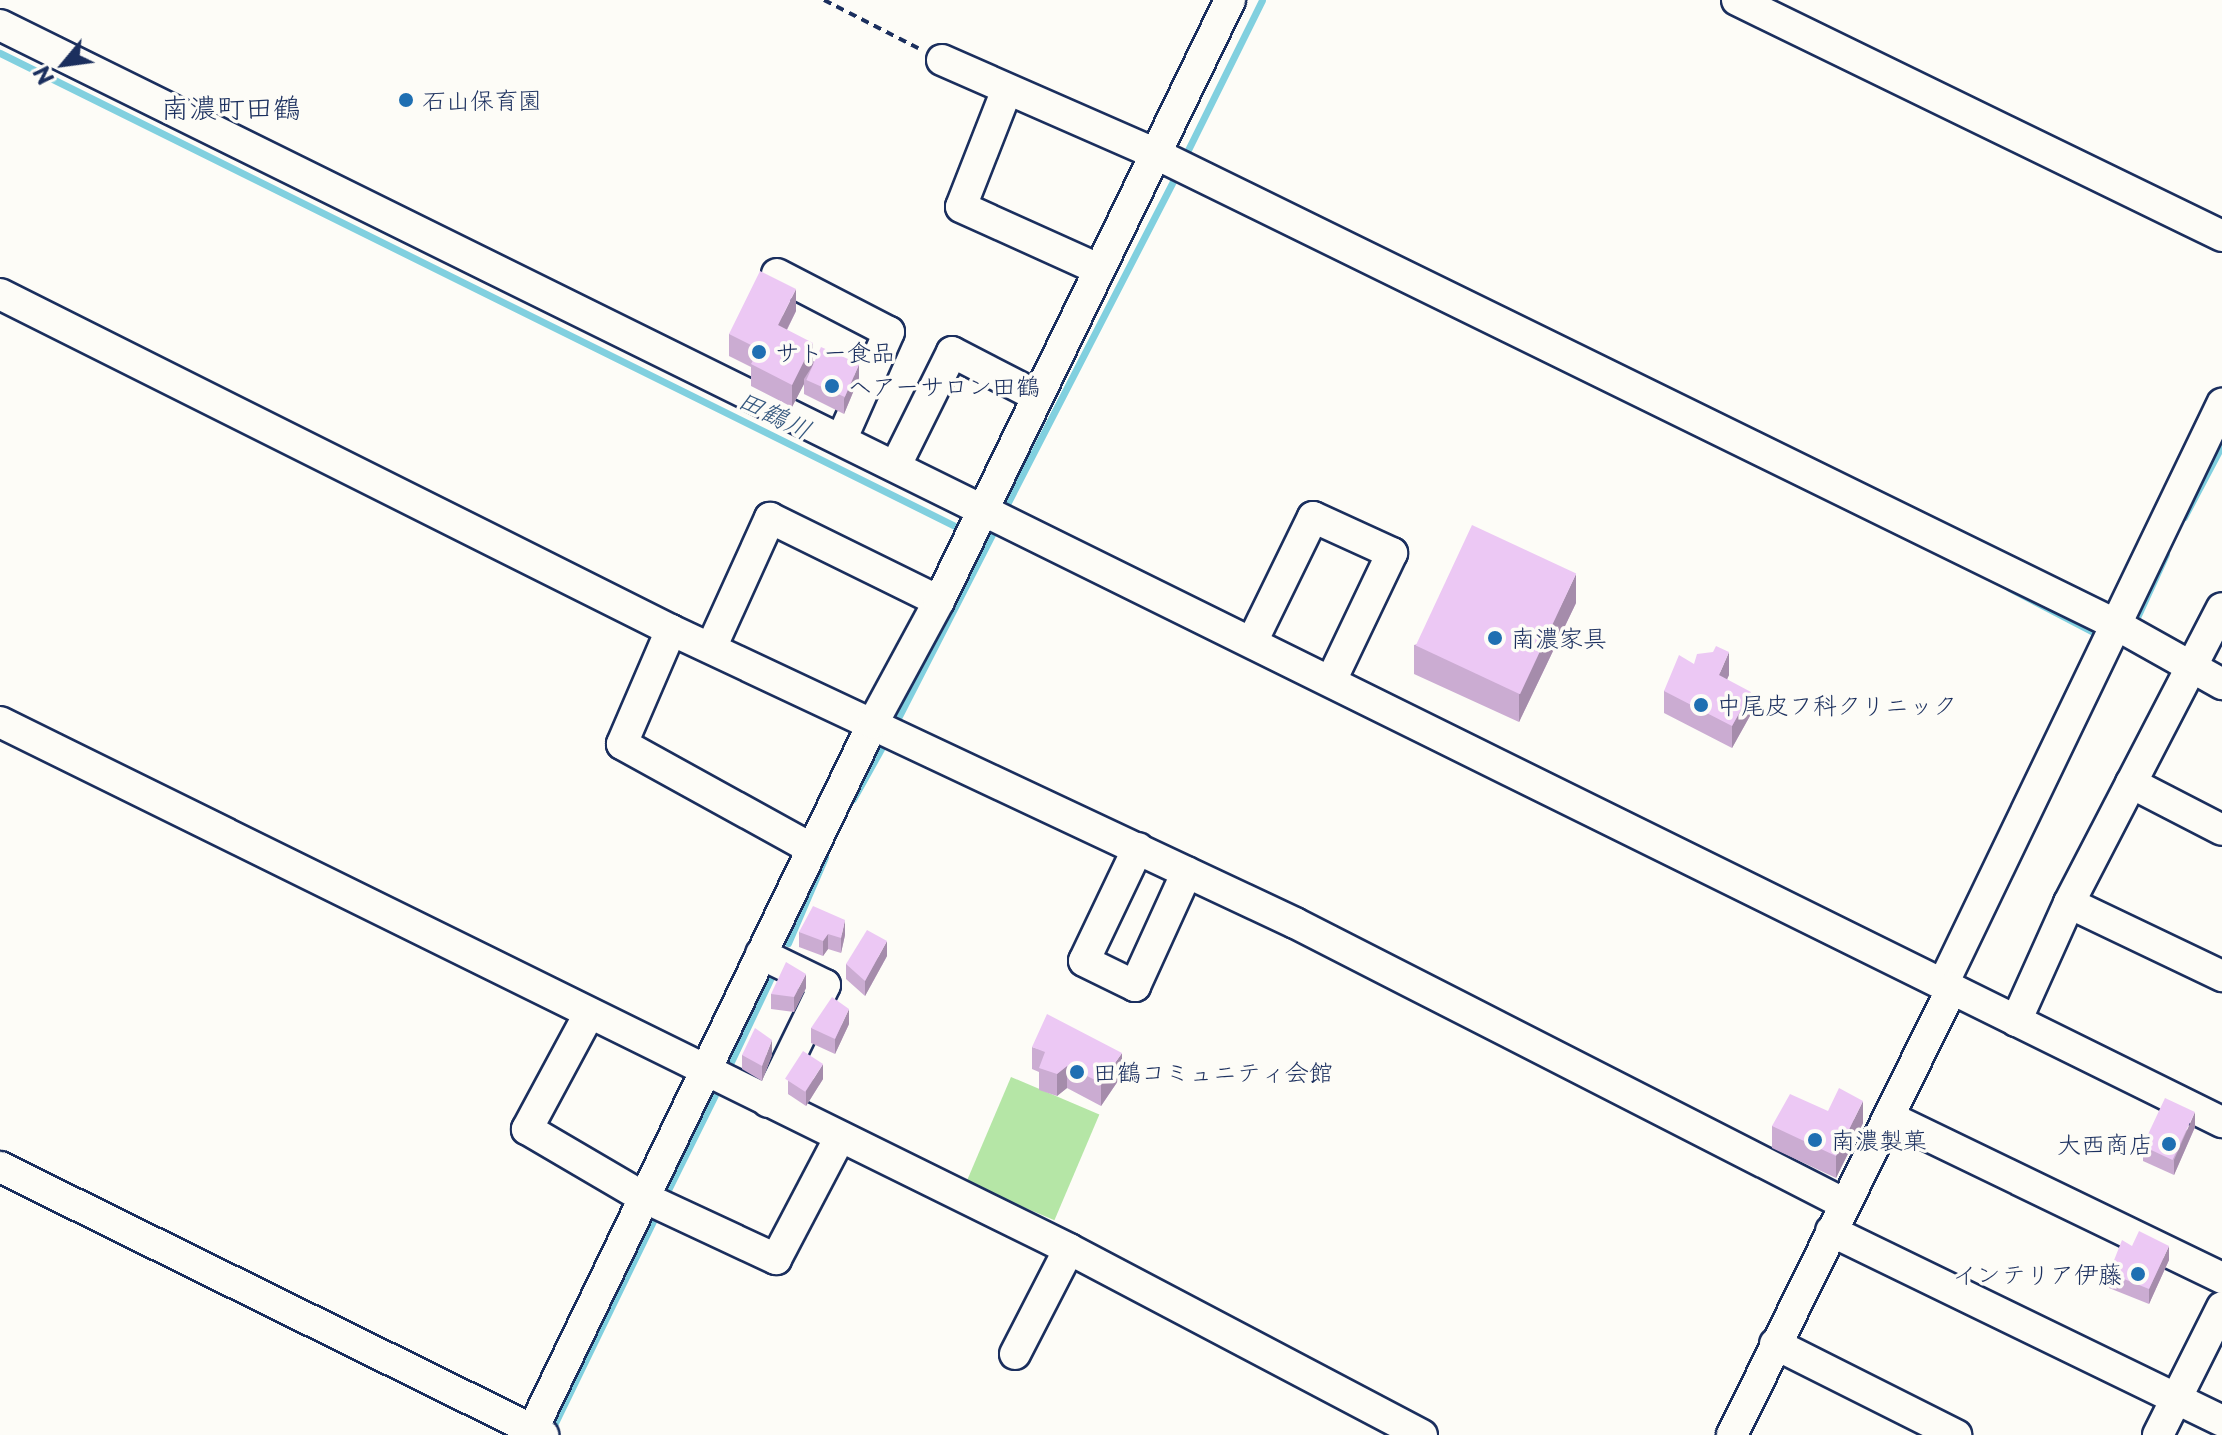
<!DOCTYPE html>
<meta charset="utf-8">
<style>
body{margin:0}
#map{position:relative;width:2222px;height:1435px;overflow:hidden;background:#fdfcf7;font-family:"Playpen Sans","Klee One",sans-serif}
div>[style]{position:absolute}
.green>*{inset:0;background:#b5e6a6;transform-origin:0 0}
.stream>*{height:7px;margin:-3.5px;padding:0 3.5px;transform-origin:3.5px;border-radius:3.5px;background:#81d0df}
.path>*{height:4px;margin-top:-2px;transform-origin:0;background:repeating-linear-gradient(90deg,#1b2f5e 0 8px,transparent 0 14px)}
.roads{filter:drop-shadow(2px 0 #1b2f5e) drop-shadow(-2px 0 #1b2f5e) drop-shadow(0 2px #1b2f5e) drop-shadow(0 -2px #1b2f5e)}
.street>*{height:30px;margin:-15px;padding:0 15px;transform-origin:15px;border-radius:15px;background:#fdfcf7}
.wall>*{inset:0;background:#cbacd2}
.shaded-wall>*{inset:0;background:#a58cab}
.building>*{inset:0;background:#ecc8f4;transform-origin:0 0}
.dots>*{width:22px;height:22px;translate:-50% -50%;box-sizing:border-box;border:4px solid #fdfcf7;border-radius:50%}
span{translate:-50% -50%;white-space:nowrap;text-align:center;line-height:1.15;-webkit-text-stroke:7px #fdfcf7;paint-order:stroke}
.poi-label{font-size:24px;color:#1b2f5e}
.left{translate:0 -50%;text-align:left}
.right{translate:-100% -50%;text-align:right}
.water-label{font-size:26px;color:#34577e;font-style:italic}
.quarter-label{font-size:28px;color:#1b2f5e}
.north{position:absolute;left:24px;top:24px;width:80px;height:80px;-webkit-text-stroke:6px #fdfcf7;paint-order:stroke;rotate:241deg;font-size:22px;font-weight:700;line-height:32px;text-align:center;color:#1b2f5e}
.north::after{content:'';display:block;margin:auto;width:28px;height:36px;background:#1b2f5e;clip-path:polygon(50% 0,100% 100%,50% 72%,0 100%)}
</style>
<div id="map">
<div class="green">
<i style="left:1011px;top:1077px;width:96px;height:115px;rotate:23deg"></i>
</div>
<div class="stream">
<i style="left:0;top:53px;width:1077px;rotate:26.35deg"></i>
<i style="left:1183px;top:160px;width:178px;rotate:-63.7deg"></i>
<i style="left:1003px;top:512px;width:383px;rotate:-62.8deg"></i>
<i style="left:2184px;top:517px;width:81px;rotate:-62.2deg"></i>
<i style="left:2009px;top:588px;width:104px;rotate:27.6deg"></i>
<i style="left:2133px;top:626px;width:79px;rotate:-65.4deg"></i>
<i style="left:895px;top:724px;width:226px;rotate:-62.9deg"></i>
<i style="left:853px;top:799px;width:68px;rotate:-60.8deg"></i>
<i style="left:788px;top:943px;width:94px;rotate:-66.7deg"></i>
<i style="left:729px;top:1066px;width:107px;rotate:-64.6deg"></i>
<i style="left:667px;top:1192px;width:108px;rotate:-63.7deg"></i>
<i style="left:554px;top:1425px;width:238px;rotate:-64.1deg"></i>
</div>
<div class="path">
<i style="left:824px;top:0;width:106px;rotate:27.1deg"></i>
</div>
<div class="roads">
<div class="street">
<i style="left:1737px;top:0;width:539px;rotate:25.95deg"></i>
<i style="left:0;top:25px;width:2478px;rotate:26.28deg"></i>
<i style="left:942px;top:60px;width:232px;rotate:23.7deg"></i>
<i style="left:1154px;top:153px;width:1070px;rotate:26.11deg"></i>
<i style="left:2115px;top:624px;width:123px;rotate:29.3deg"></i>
<i style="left:1006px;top:92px;width:123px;rotate:111.4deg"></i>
<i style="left:961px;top:207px;width:150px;rotate:24.3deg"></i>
<i style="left:777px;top:274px;width:126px;rotate:27.4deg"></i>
<i style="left:889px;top:332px;width:116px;rotate:113.9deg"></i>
<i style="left:0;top:294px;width:750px;rotate:26.6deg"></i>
<i style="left:671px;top:630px;width:689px;rotate:25.15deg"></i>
<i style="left:1295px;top:923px;width:615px;rotate:27.06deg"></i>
<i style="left:896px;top:465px;width:126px;rotate:-63.6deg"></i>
<i style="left:952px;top:352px;width:96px;rotate:27.4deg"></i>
<i style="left:671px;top:630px;width:124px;rotate:113.3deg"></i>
<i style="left:622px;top:744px;width:217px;rotate:28.9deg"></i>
<i style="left:1252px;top:642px;width:139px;rotate:-64deg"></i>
<i style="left:1313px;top:517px;width:87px;rotate:24.5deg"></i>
<i style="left:1392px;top:553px;width:142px;rotate:115.5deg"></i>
<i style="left:711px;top:648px;width:143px;rotate:-65.6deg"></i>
<i style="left:770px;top:518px;width:188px;rotate:26.2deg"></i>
<i style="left:0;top:722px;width:1192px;rotate:26.24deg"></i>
<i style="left:1069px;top:1249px;width:399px;rotate:27.8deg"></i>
<i style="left:2131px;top:783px;width:102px;rotate:27.3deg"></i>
<i style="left:1138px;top:848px;width:125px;rotate:115.5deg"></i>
<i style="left:1084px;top:961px;width:57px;rotate:26.1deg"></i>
<i style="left:1135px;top:986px;width:125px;rotate:-65.5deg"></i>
<i style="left:2069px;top:903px;width:170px;rotate:25.5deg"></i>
<i style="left:761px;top:954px;width:71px;rotate:25.8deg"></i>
<i style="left:825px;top:985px;width:130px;rotate:116deg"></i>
<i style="left:1943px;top:984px;width:644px;rotate:-64.31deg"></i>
<i style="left:589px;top:1014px;width:131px;rotate:118.3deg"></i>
<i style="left:527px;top:1129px;width:134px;rotate:30.4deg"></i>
<i style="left:643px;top:1197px;width:147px;rotate:25deg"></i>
<i style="left:776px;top:1259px;width:138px;rotate:-62.3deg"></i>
<i style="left:2016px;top:1021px;width:129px;rotate:-65.8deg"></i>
<i style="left:2069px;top:903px;width:332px;rotate:-62.6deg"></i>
<i style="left:1889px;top:1117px;width:370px;rotate:25.8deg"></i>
<i style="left:0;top:1167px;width:606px;rotate:26.27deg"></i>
<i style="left:1831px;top:1231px;width:435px;rotate:25.9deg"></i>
<i style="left:1775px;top:1344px;width:203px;rotate:26.7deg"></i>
<i style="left:1015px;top:1354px;width:118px;rotate:-62.8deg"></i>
<i style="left:530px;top:1435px;width:790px;rotate:-64.28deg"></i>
<i style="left:873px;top:723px;width:139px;rotate:-61.6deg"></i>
<i style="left:939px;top:601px;width:668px;rotate:-64.16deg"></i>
<i style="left:1732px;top:1435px;width:498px;rotate:-63.8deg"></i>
<i style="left:2158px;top:1435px;width:143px;rotate:-63.4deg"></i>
</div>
</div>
<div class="wall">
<i style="clip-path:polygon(796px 311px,787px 330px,813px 361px,859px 378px,844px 414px,804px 394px,804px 384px,792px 407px,751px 386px,751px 367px,729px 356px,729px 334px)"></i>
<i style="clip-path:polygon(1576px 603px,1519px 722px,1414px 674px,1414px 645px)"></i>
<i style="clip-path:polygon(1694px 664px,1729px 675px,1727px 679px,1751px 714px,1732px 748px,1664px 713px,1664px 691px)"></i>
<i style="clip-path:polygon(799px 932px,845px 935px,841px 953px,828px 949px,823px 956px,799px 947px)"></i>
<i style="clip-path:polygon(887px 956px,865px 996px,846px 979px,846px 964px)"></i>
<i style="clip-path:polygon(806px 988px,794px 1012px,771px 1009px,771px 994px)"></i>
<i style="clip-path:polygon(849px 1024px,835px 1054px,811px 1043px,811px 1028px)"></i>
<i style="clip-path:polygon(1032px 1047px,1122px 1075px,1101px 1106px,1067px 1088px,1057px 1096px,1039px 1090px,1039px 1072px,1032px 1069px)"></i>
<i style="clip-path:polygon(742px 1055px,772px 1055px,762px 1081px,742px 1069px)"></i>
<i style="clip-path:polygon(823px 1079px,806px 1106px,788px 1094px,788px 1080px)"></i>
<i style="clip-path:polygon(1828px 1111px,1863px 1123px,1836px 1178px,1772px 1148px,1772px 1126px)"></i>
<i style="clip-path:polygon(2195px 1127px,2174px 1175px,2143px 1161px,2143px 1146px)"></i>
<i style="clip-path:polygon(2132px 1246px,2169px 1260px,2149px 1304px,2109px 1288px,2109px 1273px)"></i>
</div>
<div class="shaded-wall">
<i style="clip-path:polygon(796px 289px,796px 311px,778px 347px,778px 325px)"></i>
<i style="clip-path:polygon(813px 343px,813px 365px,804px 379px,804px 384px,792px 407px,792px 385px)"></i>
<i style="clip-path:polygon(859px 364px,859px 378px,844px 414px,844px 399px)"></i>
<i style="clip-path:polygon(1576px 574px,1576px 603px,1519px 722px,1519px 693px)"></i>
<i style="clip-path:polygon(1729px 652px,1729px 675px,1719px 697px,1719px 675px)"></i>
<i style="clip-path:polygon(1751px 692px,1751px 714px,1732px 748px,1732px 726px)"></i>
<i style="clip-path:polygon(845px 920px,845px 935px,841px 953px,841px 938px)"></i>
<i style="clip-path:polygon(828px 934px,828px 949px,823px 956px,823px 941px)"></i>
<i style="clip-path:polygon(887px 941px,887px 956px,865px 996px,865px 981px)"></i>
<i style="clip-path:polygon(806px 974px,806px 988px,794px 1012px,794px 997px)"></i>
<i style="clip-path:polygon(849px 1009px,849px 1024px,835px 1054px,835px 1039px)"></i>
<i style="clip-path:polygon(772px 1040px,772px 1055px,762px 1081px,762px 1066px)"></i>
<i style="clip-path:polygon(1122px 1053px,1122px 1075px,1101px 1106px,1101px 1083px)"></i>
<i style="clip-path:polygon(823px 1064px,823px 1079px,806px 1106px,806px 1091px)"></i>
<i style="clip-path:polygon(1067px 1066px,1067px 1088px,1057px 1096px,1057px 1074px)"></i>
<i style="clip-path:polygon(1863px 1101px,1863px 1123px,1836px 1178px,1836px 1156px)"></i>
<i style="clip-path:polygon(2195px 1112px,2195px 1127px,2174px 1175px,2174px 1160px)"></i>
<i style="clip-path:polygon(2169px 1246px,2169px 1260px,2149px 1304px,2149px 1289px)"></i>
</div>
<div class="building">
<i style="clip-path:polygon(760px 271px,796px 289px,778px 325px,813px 343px,792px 385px,751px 364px,759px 349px,729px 334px)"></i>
<i style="left:821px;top:347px;width:42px;height:36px;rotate:24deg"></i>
<i style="left:1472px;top:525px;width:115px;height:133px;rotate:25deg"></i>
<i style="clip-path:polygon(1716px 646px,1729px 652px,1719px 675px,1751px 692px,1732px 726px,1664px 691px,1679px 655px,1694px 664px,1697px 654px,1713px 652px)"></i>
<i style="clip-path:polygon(813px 906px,845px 920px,841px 938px,828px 934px,823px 941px,799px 932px)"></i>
<i style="clip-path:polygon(867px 930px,887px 941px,865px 981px,846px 964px)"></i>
<i style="clip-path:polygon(786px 962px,806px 974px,794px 997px,771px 994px)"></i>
<i style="clip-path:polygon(832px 997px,849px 1009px,835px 1039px,811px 1028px)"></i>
<i style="clip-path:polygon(1047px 1014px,1122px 1053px,1101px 1083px,1067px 1066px,1057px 1074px,1039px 1068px,1045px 1052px,1032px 1047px)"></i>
<i style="clip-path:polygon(755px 1028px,772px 1040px,762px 1066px,742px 1055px)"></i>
<i style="left:803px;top:1051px;width:24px;height:33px;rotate:33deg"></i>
<i style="clip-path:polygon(1839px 1088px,1863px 1101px,1836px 1156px,1772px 1126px,1790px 1094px,1828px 1111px)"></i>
<i style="left:2165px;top:1098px;width:33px;height:53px;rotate:25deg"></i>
<i style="clip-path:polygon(2139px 1231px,2169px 1246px,2149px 1289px,2109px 1273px,2122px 1240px,2132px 1246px)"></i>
</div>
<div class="dots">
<i style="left:406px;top:100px;background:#1f6fb2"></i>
<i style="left:759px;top:352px;background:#1f6fb2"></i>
<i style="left:832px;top:386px;background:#1f6fb2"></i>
<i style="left:1495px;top:638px;background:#1f6fb2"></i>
<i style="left:1701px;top:705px;background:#1f6fb2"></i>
<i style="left:1077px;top:1072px;background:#1f6fb2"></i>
<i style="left:1815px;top:1140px;background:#1f6fb2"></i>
<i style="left:2169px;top:1144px;background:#1f6fb2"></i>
<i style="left:2138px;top:1274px;background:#1f6fb2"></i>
</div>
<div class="poi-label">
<span class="left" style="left:422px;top:100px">石山保育園</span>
<span class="left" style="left:775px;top:352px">サトー食品</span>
<span class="left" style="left:848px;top:386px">ヘアーサロン田鶴</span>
<span class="left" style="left:1511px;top:638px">南濃家具</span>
<span class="left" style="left:1717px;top:705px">中尾皮フ科クリニック</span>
<span class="left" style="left:1093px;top:1072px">田鶴コミュニティ会館</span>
<span class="left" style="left:1831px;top:1140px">南濃製菓</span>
<span class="right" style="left:2153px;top:1144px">大西商店</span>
<span class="right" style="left:2122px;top:1274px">インテリア伊藤</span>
</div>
<div class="water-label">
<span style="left:775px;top:414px;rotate:26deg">田鶴川</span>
</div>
<div class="quarter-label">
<span style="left:231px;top:107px">南濃町田鶴</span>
</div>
<div class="north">N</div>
</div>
